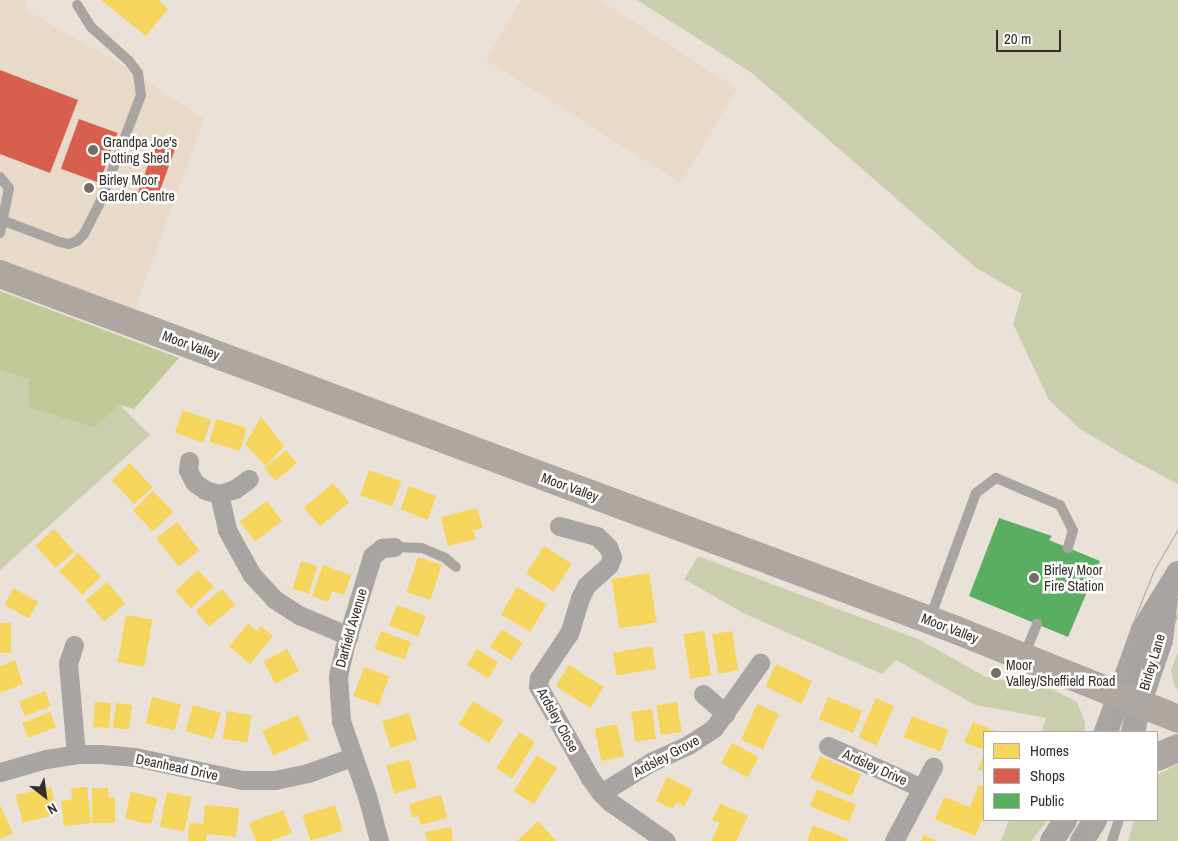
<!DOCTYPE html>
<style>
body{margin:0}
#map{position:relative;width:1178px;height:841px;overflow:hidden;background:#e9e0d7;font-family:"Archivo Narrow",sans-serif}
div>[style]{position:absolute}
.built>*{inset:0;background:#e8d9c8}
.green>*{inset:0;background:#cacead}
.forest>*{inset:0;background:#c0c898}
.homes>*{inset:0;background:#f6d55c;transform-origin:0 0}
.shops>*{inset:0;background:#d6604d;transform-origin:0 0}
.public>*{inset:0;background:#5aae61}
.service>*{height:10px;margin:-5px;padding:0 5px;transform-origin:5px;border-radius:5px;background:#a8a4a1}
.minor>*{height:19px;margin:-9.5px;padding:0 9.5px;transform-origin:9.5px;border-radius:9.5px;background:#a8a4a1}
.tertiary>*{height:24px;margin:-12px;padding:0 12px;transform-origin:12px;border-radius:12px;background:#a8a4a1}
.primary>*{height:28px;margin:-14px;padding:0 14px;transform-origin:14px;border-radius:14px;background:#ada6a1}
.tram>*{height:1px;margin:-0.5px;padding:0 0.5px;transform-origin:0.5px;border-radius:0.5px;background:#ada7a3}
.dots>*{width:14px;height:14px;translate:-50% -50%;box-sizing:border-box;border:2px solid #fff;border-radius:50%}
span{translate:-50% -50%;white-space:nowrap;text-align:center;line-height:1.15;-webkit-text-stroke:5px #fff;paint-order:stroke}
.poi-label{font-size:14px;color:#352e28}
.left{translate:0 -50%;text-align:left}
.street-label{font-size:14px;color:#352e28}
.legend{position:absolute;left:983px;top:731px;width:175px;height:90px;box-sizing:border-box;background:#fff;border:1px solid #aeaba9;margin:0;padding:6px 9px;list-style:none;font-size:15px;color:#352e28}
.legend li{display:flex;align-items:center;gap:10px;height:25px}
.legend b{width:25px;border:1px solid #aeaba9}
.north{position:absolute;left:20px;top:771px;width:50px;height:50px;-webkit-text-stroke:4px #fff;paint-order:stroke;rotate:150deg;font-size:14px;font-weight:700;line-height:20px;text-align:center;color:#352e28}
.north::after{content:'';display:block;margin:auto;width:18px;height:22px;background:#352e28;clip-path:polygon(50% 0,100% 100%,50% 72%,0 100%)}
.scale{position:absolute;left:996px;top:30px;width:65px;height:22px;box-sizing:border-box;border:2px solid #352e28;border-top:0;padding-left:6px;font-size:15px;line-height:18px;white-space:nowrap;color:#352e28;-webkit-text-stroke:4px #fff;paint-order:stroke}
</style>
<div id="map">
<div class="built">
<i style="clip-path:polygon(0 0,28px 0,24px 9px,114px 60px,204px 119px,134px 311px,0 258px)"></i>
<i style="clip-path:polygon(521px 0,600px 0,737px 89px,681px 183px,486px 60px)"></i>
</div>
<div class="green">
<i style="clip-path:polygon(637px 0,1178px 0,1178px 484px,1129px 458px,1080px 429px,1049px 400px,1013px 324px,1022px 294px,976px 268px,752px 73px)"></i>
<i style="clip-path:polygon(0 370px,120px 405px,150px 435px,0 570px)"></i>
<i style="clip-path:polygon(698px 556px,918px 639px,986px 677px,1050px 688px,1077px 702px,1085px 722px,1085px 732px,1041px 732px,1046px 718px,975px 705px,896px 660px,882px 674px,745px 614px,684px 579px)"></i>
<i style="clip-path:polygon(1178px 652px,1178px 689px,1175px 687px,1171px 670px)"></i>
<i style="clip-path:polygon(1178px 764px,1178px 841px,1128px 841px,1134px 820px,1157px 820px,1157px 775px)"></i>
<i style="clip-path:polygon(1009px 820px,1048px 820px,1031px 841px,1001px 841px)"></i>
</div>
<div class="forest">
<i style="clip-path:polygon(0 291px,179px 358px,134px 409px,120px 405px,94px 427px,29px 407px,29px 379px,0 370px)"></i>
</div>
<div class="homes">
<i style="clip-path:polygon(101px 0,158px 0,168px 9px,146px 36px)"></i>
<i style="left:183px;top:410px;width:30px;height:24px;rotate:20deg"></i>
<i style="clip-path:polygon(261px 417px,284px 446px,266px 466px,245px 444px)"></i>
<i style="left:216px;top:419px;width:32px;height:24px;rotate:16deg"></i>
<i style="left:286px;top:450px;width:17px;height:28px;rotate:50deg"></i>
<i style="left:130px;top:463px;width:33px;height:25px;rotate:47deg"></i>
<i style="left:369px;top:470px;width:34px;height:27px;rotate:19deg"></i>
<i style="left:333px;top:483px;width:25px;height:38px;rotate:50deg"></i>
<i style="left:409px;top:486px;width:29px;height:25px;rotate:20deg"></i>
<i style="left:153px;top:491px;width:29px;height:28px;rotate:46deg"></i>
<i style="left:267px;top:501px;width:25px;height:34px;rotate:53deg"></i>
<i style="clip-path:polygon(477px 508px,483px 528px,473px 530px,476px 539px,448px 546px,441px 517px)"></i>
<i style="left:177px;top:522px;width:36px;height:26px;rotate:52deg"></i>
<i style="left:54px;top:529px;width:30px;height:25px;rotate:48deg"></i>
<i style="left:544px;top:546px;width:33px;height:33px;rotate:33deg"></i>
<i style="left:78px;top:553px;width:33px;height:26px;rotate:46deg"></i>
<i style="left:418px;top:557px;width:25px;height:37px;rotate:18deg"></i>
<i style="left:301px;top:561px;width:17px;height:29px;rotate:17deg"></i>
<i style="clip-path:polygon(323px 565px,351px 575px,344px 595px,332px 591px,328px 602px,312px 596px)"></i>
<i style="left:198px;top:570px;width:23px;height:31px;rotate:47deg"></i>
<i style="left:649px;top:573px;width:50px;height:38px;rotate:81deg"></i>
<i style="left:107px;top:582px;width:28px;height:28px;rotate:49deg"></i>
<i style="left:517px;top:587px;width:34px;height:32px;rotate:30deg"></i>
<i style="left:14px;top:588px;width:28px;height:19px;rotate:30deg"></i>
<i style="left:222px;top:589px;width:21px;height:34px;rotate:51deg"></i>
<i style="left:397px;top:605px;width:31px;height:22px;rotate:21deg"></i>
<i style="left:126px;top:615px;width:27px;height:48px;rotate:10deg"></i>
<i style="left:0;top:623px;width:11px;height:30px"></i>
<i style="clip-path:polygon(248px 624px,257px 631px,261px 626px,273px 636px,250px 664px,229px 646px)"></i>
<i style="left:502px;top:629px;width:25px;height:21px;rotate:34deg"></i>
<i style="left:381px;top:631px;width:32px;height:19px;rotate:20deg"></i>
<i style="left:704px;top:631px;width:45px;height:21px;rotate:81deg"></i>
<i style="left:732px;top:631px;width:40px;height:20px;rotate:81deg"></i>
<i style="left:652px;top:646px;width:23px;height:40px;rotate:80deg"></i>
<i style="left:287px;top:649px;width:25px;height:27px;rotate:61deg"></i>
<i style="left:477px;top:649px;width:25px;height:19px;rotate:32deg"></i>
<i style="clip-path:polygon(15px 660px,23px 684px,0 693px,0 666px)"></i>
<i style="left:776px;top:664px;width:40px;height:25px;rotate:25deg"></i>
<i style="left:569px;top:665px;width:41px;height:25px;rotate:32deg"></i>
<i style="left:364px;top:667px;width:27px;height:31px;rotate:20deg"></i>
<i style="left:45px;top:691px;width:16px;height:28px;rotate:68deg"></i>
<i style="left:152px;top:697px;width:30px;height:27px;rotate:14deg"></i>
<i style="left:828px;top:697px;width:37px;height:24px;rotate:22deg"></i>
<i style="left:876px;top:698px;width:20px;height:43px;rotate:24deg"></i>
<i style="left:473px;top:701px;width:36px;height:27px;rotate:32deg"></i>
<i style="left:95px;top:702px;width:16px;height:25px;rotate:4deg"></i>
<i style="left:677px;top:702px;width:30px;height:21px;rotate:81deg"></i>
<i style="left:116px;top:703px;width:16px;height:25px;rotate:7deg"></i>
<i style="left:757px;top:704px;width:24px;height:39px;rotate:24deg"></i>
<i style="left:193px;top:705px;width:29px;height:27px;rotate:16deg"></i>
<i style="left:652px;top:709px;width:30px;height:21px;rotate:82deg"></i>
<i style="left:227px;top:711px;width:25px;height:28px;rotate:9deg"></i>
<i style="left:50px;top:712px;width:16px;height:30px;rotate:68deg"></i>
<i style="left:409px;top:713px;width:28px;height:28px;rotate:73deg"></i>
<i style="left:298px;top:715px;width:27px;height:39px;rotate:66deg"></i>
<i style="left:912px;top:716px;width:39px;height:23px;rotate:21deg"></i>
<i style="clip-path:polygon(973px 722px,998px 732px,984px 732px,984px 750px,964px 742px)"></i>
<i style="left:617px;top:724px;width:33px;height:23px;rotate:78deg"></i>
<i style="left:519px;top:732px;width:19px;height:43px;rotate:32deg"></i>
<i style="left:732px;top:743px;width:30px;height:23px;rotate:28deg"></i>
<i style="clip-path:polygon(984px 754px,984px 772px,978px 769px)"></i>
<i style="left:537px;top:755px;width:24px;height:43px;rotate:33deg"></i>
<i style="left:820px;top:756px;width:45px;height:24px;rotate:24deg"></i>
<i style="left:409px;top:759px;width:29px;height:24px;rotate:74deg"></i>
<i style="clip-path:polygon(667px 777px,693px 790px,684px 806px,676px 802px,673px 809px,656px 801px)"></i>
<i style="clip-path:polygon(979px 785px,984px 787px,984px 815px,975px 836px,935px 819px,944px 797px,970px 807px)"></i>
<i style="left:51px;top:787px;width:28px;height:36px;rotate:77deg"></i>
<i style="clip-path:polygon(87px 787px,91px 823px,64px 826px,61px 801px,72px 800px,71px 788px)"></i>
<i style="clip-path:polygon(92px 788px,108px 788px,109px 798px,115px 797px,115px 823px,92px 823px)"></i>
<i style="left:817px;top:789px;width:42px;height:19px;rotate:22deg"></i>
<i style="left:131px;top:792px;width:27px;height:27px;rotate:13deg"></i>
<i style="left:167px;top:792px;width:25px;height:35px;rotate:12deg"></i>
<i style="clip-path:polygon(441px 795px,447px 818px,421px 825px,418px 816px,412px 818px,409px 804px)"></i>
<i style="clip-path:polygon(720px 803px,748px 816px,736px 841px,711px 841px,720px 823px,712px 820px)"></i>
<i style="clip-path:polygon(0 805px,13px 833px,0 839px)"></i>
<i style="clip-path:polygon(205px 805px,239px 808px,236px 837px,207px 834px,206px 841px,188px 841px,189px 823px,203px 824px)"></i>
<i style="left:335px;top:805px;width:27px;height:34px;rotate:73deg"></i>
<i style="clip-path:polygon(283px 810px,292px 833px,271px 841px,256px 841px,249px 823px)"></i>
<i style="clip-path:polygon(538px 821px,556px 841px,517px 841px)"></i>
<i style="clip-path:polygon(813px 825px,848px 839px,847px 841px,807px 841px)"></i>
<i style="clip-path:polygon(451px 827px,453px 841px,427px 841px,425px 832px)"></i>
<i style="clip-path:polygon(924px 835px,937px 841px,921px 841px)"></i>
</div>
<div class="shops">
<i style="clip-path:polygon(0 70px,78px 100px,50px 173px,0 154px)"></i>
<i style="left:79px;top:119px;width:41px;height:53px;rotate:20deg"></i>
<i style="left:156px;top:143px;width:20px;height:53px;rotate:20deg"></i>
</div>
<div class="public">
<i style="clip-path:polygon(999px 518px,1052px 536px,1049px 540px,1100px 561px,1068px 637px,969px 596px)"></i>
</div>
<div class="service">
<i style="left:0;top:177px;width:14px;rotate:51deg"></i>
<i style="left:9px;top:188px;width:46px;rotate:101.3deg"></i>
<i style="left:4px;top:221px;width:60px;rotate:20.6deg"></i>
<i style="left:60px;top:242px;width:9px;rotate:13deg"></i>
<i style="left:69px;top:244px;width:9px;rotate:-21deg"></i>
<i style="left:77px;top:241px;width:10px;rotate:-45deg"></i>
<i style="left:84px;top:234px;width:33px;rotate:-63deg"></i>
<i style="left:99px;top:205px;width:118px;rotate:-69.1deg"></i>
<i style="left:141px;top:95px;width:22px;rotate:-98deg"></i>
<i style="left:138px;top:73px;width:15px;rotate:-127deg"></i>
<i style="left:129px;top:61px;width:51px;rotate:-138.2deg"></i>
<i style="left:91px;top:27px;width:26px;rotate:-122deg"></i>
<i style="left:394px;top:547px;width:28px;rotate:2deg"></i>
<i style="left:422px;top:548px;width:25px;rotate:23deg"></i>
<i style="left:445px;top:558px;width:14px;rotate:39deg"></i>
<i style="left:930px;top:618px;width:133px;rotate:-69.8deg"></i>
<i style="left:976px;top:493px;width:25px;rotate:-37deg"></i>
<i style="left:996px;top:478px;width:69px;rotate:22.9deg"></i>
<i style="left:1060px;top:505px;width:28px;rotate:63deg"></i>
<i style="left:1073px;top:530px;width:19px;rotate:106deg"></i>
<i style="left:1024px;top:656px;width:35px;rotate:-68deg"></i>
<i style="left:1112px;top:841px;width:22px;rotate:-72deg"></i>
</div>
<div class="minor">
<i style="left:189px;top:461px;width:9px;rotate:96deg"></i>
<i style="left:188px;top:470px;width:13px;rotate:63deg"></i>
<i style="left:194px;top:482px;width:14px;rotate:36deg"></i>
<i style="left:205px;top:490px;width:15px;rotate:16deg"></i>
<i style="left:219px;top:494px;width:17px;rotate:-17deg"></i>
<i style="left:235px;top:489px;width:17px;rotate:-36deg"></i>
<i style="left:219px;top:494px;width:37px;rotate:77deg"></i>
<i style="left:227px;top:530px;width:51px;rotate:60.9deg"></i>
<i style="left:252px;top:575px;width:33px;rotate:47deg"></i>
<i style="left:274px;top:599px;width:30px;rotate:33deg"></i>
<i style="left:299px;top:615px;width:54px;rotate:22.8deg"></i>
<i style="left:559px;top:526px;width:39px;rotate:15deg"></i>
<i style="left:597px;top:536px;width:16px;rotate:45deg"></i>
<i style="left:608px;top:547px;width:11px;rotate:68deg"></i>
<i style="left:612px;top:557px;width:9px;rotate:111deg"></i>
<i style="left:609px;top:565px;width:31px;rotate:138deg"></i>
<i style="left:586px;top:586px;width:13px;rotate:117deg"></i>
<i style="left:580px;top:598px;width:37px;rotate:107deg"></i>
<i style="left:569px;top:633px;width:54px;rotate:123.7deg"></i>
<i style="left:539px;top:678px;width:8px;rotate:97deg"></i>
<i style="left:538px;top:686px;width:106px;rotate:60.5deg"></i>
<i style="left:590px;top:778px;width:19px;rotate:54deg"></i>
<i style="left:601px;top:793px;width:13px;rotate:45deg"></i>
<i style="left:610px;top:802px;width:68px;rotate:34.9deg"></i>
<i style="left:74px;top:645px;width:19px;rotate:108deg"></i>
<i style="left:68px;top:663px;width:91px;rotate:85deg"></i>
<i style="left:703px;top:694px;width:30px;rotate:41deg"></i>
<i style="left:828px;top:746px;width:103px;rotate:24.1deg"></i>
<i style="left:0;top:772px;width:48px;rotate:-15.8deg"></i>
<i style="left:46px;top:759px;width:30px;rotate:-9deg"></i>
<i style="left:76px;top:754px;width:25px"></i>
<i style="left:101px;top:754px;width:34px;rotate:5deg"></i>
<i style="left:135px;top:757px;width:108px;rotate:12.2deg"></i>
<i style="left:241px;top:780px;width:34px"></i>
<i style="left:275px;top:780px;width:34px;rotate:-12deg"></i>
<i style="left:308px;top:773px;width:47px;rotate:-20deg"></i>
<i style="left:601px;top:793px;width:59px;rotate:-31.8deg"></i>
<i style="left:651px;top:762px;width:41px;rotate:-24.7deg"></i>
<i style="left:688px;top:745px;width:31px;rotate:-33deg"></i>
<i style="left:714px;top:728px;width:80px;rotate:-54.7deg"></i>
<i style="left:379px;top:841px;width:47px;rotate:-104.9deg"></i>
<i style="left:367px;top:796px;width:79px;rotate:-109.1deg"></i>
<i style="left:341px;top:721px;width:45px;rotate:-93.8deg"></i>
<i style="left:338px;top:676px;width:28px;rotate:-77deg"></i>
<i style="left:344px;top:649px;width:97px;rotate:-73.2deg"></i>
<i style="left:372px;top:556px;width:13px;rotate:-39deg"></i>
<i style="left:382px;top:548px;width:12px;rotate:-5deg"></i>
<i style="left:894px;top:841px;width:84px;rotate:-62.2deg"></i>
</div>
<div class="tertiary">
<i style="left:1106px;top:732px;width:109px;rotate:-70.1deg"></i>
<i style="left:1143px;top:630px;width:67px;rotate:-58.4deg"></i>
<i style="left:1133px;top:732px;width:31px;rotate:-77deg"></i>
<i style="left:1140px;top:702px;width:65px;rotate:-71.3deg"></i>
<i style="left:1161px;top:640px;width:41px;rotate:-83deg"></i>
<i style="left:1052px;top:841px;width:25px;rotate:-58deg"></i>
<i style="left:1082px;top:841px;width:25px;rotate:-58deg"></i>
</div>
<div class="primary">
<i style="left:0;top:274px;width:1020px;rotate:20.42deg"></i>
<i style="left:956px;top:630px;width:239px;rotate:21.8deg"></i>
<i style="left:1157px;top:757px;width:23px;rotate:-23deg"></i>
</div>
<div class="tram">
<i style="left:1108px;top:732px;width:39px;rotate:-81deg"></i>
<i style="left:1114px;top:693px;width:79px;rotate:-74.6deg"></i>
<i style="left:1135px;top:617px;width:51px;rotate:-68deg"></i>
<i style="left:1154px;top:570px;width:48px;rotate:-59.7deg"></i>
<i style="left:1142px;top:732px;width:66px;rotate:-75.1deg"></i>
<i style="left:1159px;top:668px;width:59px;rotate:-71.3deg"></i>
<i style="left:1093px;top:841px;width:21px;rotate:-82deg"></i>
<i style="left:1112px;top:841px;width:22px;rotate:-72deg"></i>
</div>
<div class="dots">
<i style="left:93px;top:150px;background:#746c65"></i>
<i style="left:89px;top:188px;background:#746c65"></i>
<i style="left:1034px;top:578px;background:#746c65"></i>
<i style="left:996px;top:673px;background:#746c65"></i>
</div>
<div class="poi-label">
<span class="left" style="left:103px;top:150px">Grandpa Joe's<br>Potting Shed</span>
<span class="left" style="left:99px;top:188px">Birley Moor<br>Garden Centre</span>
<span class="left" style="left:1044px;top:578px">Birley Moor<br>Fire Station</span>
<span class="left" style="left:1006px;top:673px">Moor<br>Valley/Sheffield Road</span>
</div>
<div class="street-label">
<span style="left:191px;top:345px;rotate:20deg">Moor Valley</span>
<span style="left:570px;top:487px;rotate:20deg">Moor Valley</span>
<span style="left:351px;top:628px;rotate:-74deg">Darfield Avenue</span>
<span style="left:950px;top:628px;rotate:21deg">Moor Valley</span>
<span style="left:1152px;top:662px;rotate:-73deg">Birley Lane</span>
<span style="left:558px;top:720px;rotate:61deg">Ardsley Close</span>
<span style="left:666px;top:756px;rotate:-28deg">Ardsley Grove</span>
<span style="left:177px;top:767px;rotate:12deg">Deanhead Drive</span>
<span style="left:875px;top:767px;rotate:24deg">Ardsley Drive</span>
</div>
<ul class="legend">
<li><b style="height:14px;background:#f6d55c"></b>Homes</li>
<li><b style="height:14px;background:#d6604d"></b>Shops</li>
<li><b style="height:14px;background:#5aae61"></b>Public</li>
</ul>
<div class="north">N</div>
<div class="scale">20 m</div>
</div>
